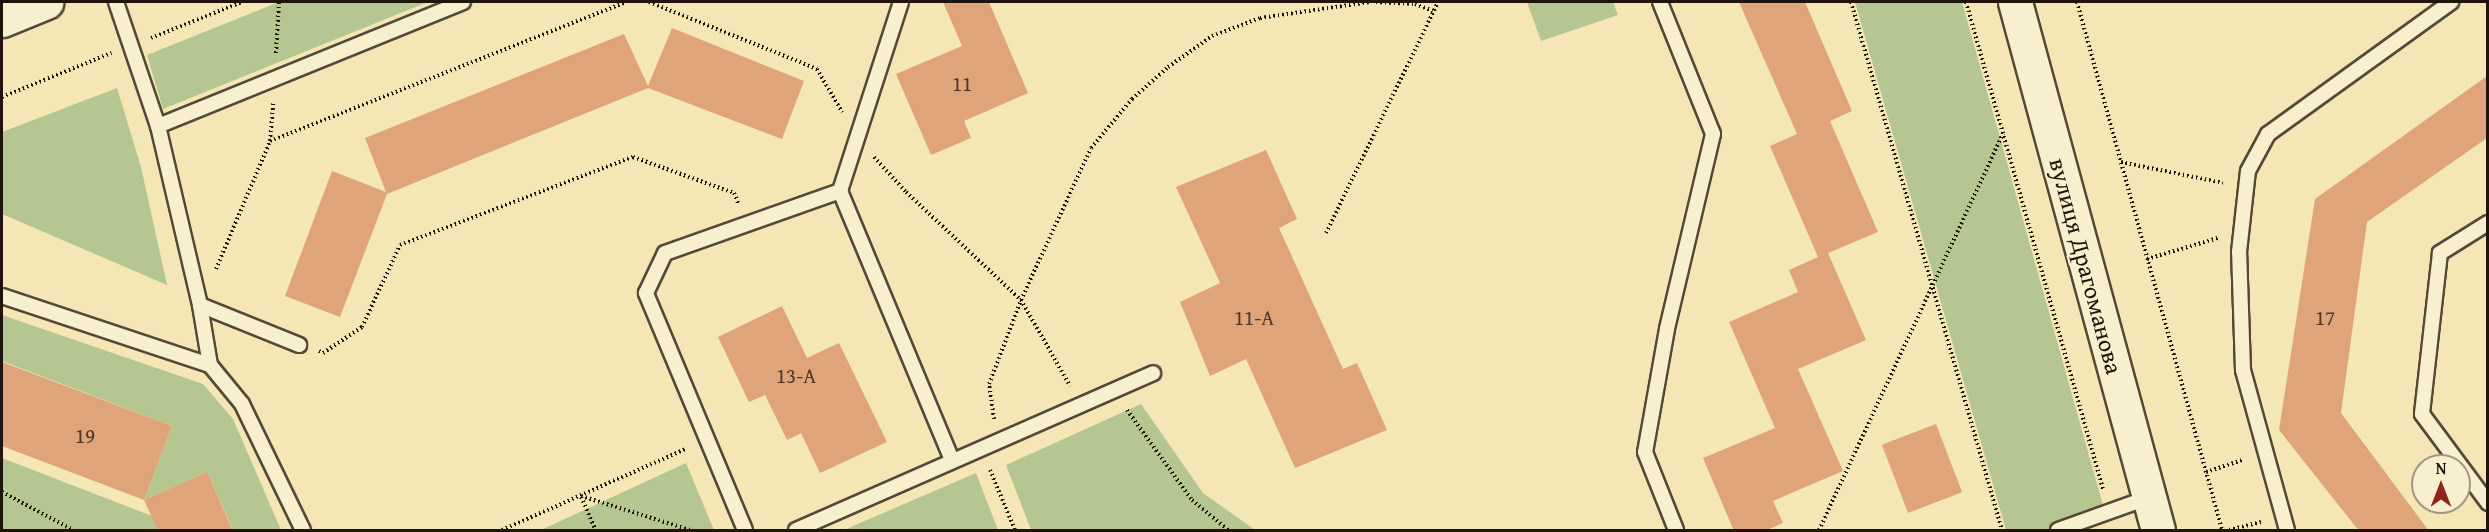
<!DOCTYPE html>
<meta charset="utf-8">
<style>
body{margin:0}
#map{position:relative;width:2489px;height:532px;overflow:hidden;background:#f4e6b5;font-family:"Gentium Book Plus",serif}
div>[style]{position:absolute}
.green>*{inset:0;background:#b6c691}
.building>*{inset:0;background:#e0a47a;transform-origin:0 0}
.path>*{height:4px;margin-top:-2px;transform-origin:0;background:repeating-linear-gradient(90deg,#20130c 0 1.5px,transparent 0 4.5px)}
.roads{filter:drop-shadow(2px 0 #554836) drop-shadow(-2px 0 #554836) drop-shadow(0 2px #554836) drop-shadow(0 -2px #554836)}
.lane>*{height:14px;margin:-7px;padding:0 7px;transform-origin:7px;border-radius:7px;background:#f8efcf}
.secondary>*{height:33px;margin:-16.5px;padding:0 16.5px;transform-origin:16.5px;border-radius:16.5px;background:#f8efcf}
span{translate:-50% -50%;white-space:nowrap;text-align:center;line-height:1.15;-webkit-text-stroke:4.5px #f8efcf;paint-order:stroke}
.number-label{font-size:21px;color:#503728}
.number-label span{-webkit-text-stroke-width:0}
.street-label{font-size:24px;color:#20130c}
.frame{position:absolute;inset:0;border:3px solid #20130c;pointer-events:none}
.north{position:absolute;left:2411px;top:454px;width:60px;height:60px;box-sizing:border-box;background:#f8efcf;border:2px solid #a29781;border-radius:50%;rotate:0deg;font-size:16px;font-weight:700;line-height:24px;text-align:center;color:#20130c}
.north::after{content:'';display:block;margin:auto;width:21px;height:27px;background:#8f2418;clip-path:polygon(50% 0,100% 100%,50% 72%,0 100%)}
</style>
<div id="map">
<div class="green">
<i style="clip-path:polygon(279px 2px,428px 2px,163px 109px,147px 55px)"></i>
<i style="clip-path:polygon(1527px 2px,1613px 2px,1618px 15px,1541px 41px)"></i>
<i style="clip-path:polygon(1855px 2px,1962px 2px,2104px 509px,2048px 530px,2006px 530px)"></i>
<i style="clip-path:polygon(117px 88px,141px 167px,167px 285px,2px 214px,2px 132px)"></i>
<i style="clip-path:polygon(2px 315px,203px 384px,233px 419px,281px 530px,233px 530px,207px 472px,144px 500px,172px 426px,2px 361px)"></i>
<i style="clip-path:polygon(1141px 404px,1203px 493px,1255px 530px,1031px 530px,1006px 465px)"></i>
<i style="clip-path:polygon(2px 458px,152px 516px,158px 530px,2px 530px)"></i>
<i style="clip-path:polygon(686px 463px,714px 530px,541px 530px)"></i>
<i style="clip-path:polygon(976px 473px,998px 530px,844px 530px)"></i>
</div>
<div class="building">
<i style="clip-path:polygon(943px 2px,989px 2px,1028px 93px,964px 121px,971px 138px,931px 155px,896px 74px,962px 46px)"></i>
<i style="clip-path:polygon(1739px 2px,1805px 2px,1852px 111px,1830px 121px,1878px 232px,1828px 253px,1866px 340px,1798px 369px,1843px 471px,1773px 501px,1783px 523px,1765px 531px,1734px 531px,1703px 458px,1775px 428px,1729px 322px,1798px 292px,1789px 270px,1818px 257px,1770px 146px,1797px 134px)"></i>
<i style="clip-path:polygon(672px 28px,804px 81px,782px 139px,648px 88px,387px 194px,340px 317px,285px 296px,332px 171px,386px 192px,365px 138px,624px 34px,648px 86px)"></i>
<i style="clip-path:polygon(2487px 76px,2487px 138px,2367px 222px,2341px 413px,2429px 531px,2359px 531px,2279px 430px,2315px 199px)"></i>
<i style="clip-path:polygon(1266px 150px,1297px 219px,1279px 228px,1343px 369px,1357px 363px,1387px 430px,1295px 468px,1246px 359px,1210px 376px,1180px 302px,1220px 283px,1176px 187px)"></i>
<i style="clip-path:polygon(782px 306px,807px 358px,839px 343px,887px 442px,820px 473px,801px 433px,787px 440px,765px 395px,749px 402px,718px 337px)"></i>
<i style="clip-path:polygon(2px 362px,172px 426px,144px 500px,2px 446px)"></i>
<i style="left:1936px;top:424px;width:73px;height:58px;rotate:69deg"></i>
<i style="clip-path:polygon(207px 472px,233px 531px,158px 531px,144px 500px)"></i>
</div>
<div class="path">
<i style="left:649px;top:2px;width:181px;rotate:21.7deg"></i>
<i style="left:817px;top:69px;width:50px;rotate:59.8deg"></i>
<i style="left:1376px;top:2px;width:39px;rotate:3deg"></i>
<i style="left:1415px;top:4px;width:19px;rotate:21deg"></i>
<i style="left:1851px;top:2px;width:549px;rotate:74.04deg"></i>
<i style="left:1966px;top:2px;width:506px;rotate:74.29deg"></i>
<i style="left:2077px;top:2px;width:548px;rotate:74.64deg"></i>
<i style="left:151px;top:38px;width:98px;rotate:-21.6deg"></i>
<i style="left:276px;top:53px;width:51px;rotate:-86.6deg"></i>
<i style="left:2px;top:97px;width:118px;rotate:-22deg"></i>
<i style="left:270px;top:141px;width:38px;rotate:-85deg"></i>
<i style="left:874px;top:157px;width:47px;rotate:47.6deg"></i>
<i style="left:906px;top:192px;width:158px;rotate:43.2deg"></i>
<i style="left:1021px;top:300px;width:99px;rotate:60.3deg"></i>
<i style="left:2121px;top:162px;width:104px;rotate:11.6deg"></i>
<i style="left:1326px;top:233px;width:257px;rotate:-64.1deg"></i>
<i style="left:2147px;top:259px;width:74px;rotate:-16.5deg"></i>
<i style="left:216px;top:269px;width:139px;rotate:-67.1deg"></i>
<i style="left:270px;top:141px;width:382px;rotate:-21.3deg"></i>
<i style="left:319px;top:351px;width:4px;rotate:27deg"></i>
<i style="left:323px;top:353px;width:47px;rotate:-33.7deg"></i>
<i style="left:362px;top:327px;width:90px;rotate:-65.1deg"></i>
<i style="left:400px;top:245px;width:249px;rotate:-20.7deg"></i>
<i style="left:633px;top:157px;width:107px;rotate:19.6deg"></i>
<i style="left:734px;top:193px;width:11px;rotate:68deg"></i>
<i style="left:1127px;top:410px;width:111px;rotate:54.2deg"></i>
<i style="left:1192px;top:500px;width:47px;rotate:39.8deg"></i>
<i style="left:994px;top:419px;width:35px;rotate:-98deg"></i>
<i style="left:989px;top:384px;width:90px;rotate:-69.1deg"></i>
<i style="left:1021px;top:300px;width:167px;rotate:-65.3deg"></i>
<i style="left:1091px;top:148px;width:64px;rotate:-50.1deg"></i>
<i style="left:1132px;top:99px;width:48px;rotate:-41.6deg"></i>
<i style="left:1168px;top:67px;width:54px;rotate:-35.2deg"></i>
<i style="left:1212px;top:36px;width:51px;rotate:-20.6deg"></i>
<i style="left:1260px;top:18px;width:111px;rotate:-8.3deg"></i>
<i style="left:990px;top:470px;width:65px;rotate:67.4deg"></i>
<i style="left:2206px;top:472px;width:39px;rotate:-18deg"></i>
<i style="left:2px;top:492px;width:81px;rotate:28.2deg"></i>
<i style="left:581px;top:496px;width:114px;rotate:17.3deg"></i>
<i style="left:581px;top:497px;width:36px;rotate:66deg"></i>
<i style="left:502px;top:530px;width:201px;rotate:-23.8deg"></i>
<i style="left:1819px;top:530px;width:437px;rotate:-65.1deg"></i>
<i style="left:2229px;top:530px;width:33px;rotate:-14deg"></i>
</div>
<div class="roads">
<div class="lane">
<i style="left:116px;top:2px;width:131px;rotate:71.3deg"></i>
<i style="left:158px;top:126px;width:184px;rotate:76.8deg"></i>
<i style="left:200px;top:305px;width:107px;rotate:22deg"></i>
<i style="left:901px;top:2px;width:199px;rotate:107.9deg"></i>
<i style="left:840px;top:191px;width:291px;rotate:67.4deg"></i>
<i style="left:1660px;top:2px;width:142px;rotate:68.1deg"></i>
<i style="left:1713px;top:134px;width:200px;rotate:103.3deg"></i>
<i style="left:1667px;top:329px;width:125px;rotate:100.1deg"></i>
<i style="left:1645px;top:452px;width:84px;rotate:68.3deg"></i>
<i style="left:158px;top:126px;width:329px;rotate:-22.1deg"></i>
<i style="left:2488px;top:223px;width:57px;rotate:148deg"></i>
<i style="left:2440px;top:253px;width:162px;rotate:96.4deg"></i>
<i style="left:2422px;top:414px;width:111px;rotate:53.4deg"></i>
<i style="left:2px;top:296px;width:219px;rotate:18.4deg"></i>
<i style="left:210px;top:365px;width:61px;rotate:-99.5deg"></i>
<i style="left:210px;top:365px;width:50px;rotate:50.6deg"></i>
<i style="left:242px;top:404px;width:140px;rotate:64.2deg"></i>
<i style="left:745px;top:530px;width:257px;rotate:-112.7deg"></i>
<i style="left:646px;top:293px;width:44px;rotate:-64.6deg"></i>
<i style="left:665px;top:253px;width:186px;rotate:-19.5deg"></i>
<i style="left:796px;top:530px;width:390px;rotate:-23.7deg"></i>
<i style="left:2058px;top:530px;width:98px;rotate:-19.7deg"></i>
<i style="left:2287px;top:530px;width:166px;rotate:-105.4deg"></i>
<i style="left:2243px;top:370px;width:118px;rotate:-91.9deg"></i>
<i style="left:2239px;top:252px;width:81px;rotate:-83.7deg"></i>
<i style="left:2248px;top:171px;width:42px;rotate:-61.6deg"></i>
<i style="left:2268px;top:134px;width:226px;rotate:-35.8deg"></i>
</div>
<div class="secondary">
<i style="left:2015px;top:2px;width:547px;rotate:74.85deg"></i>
<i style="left:2px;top:20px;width:48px;rotate:-22.2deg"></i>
</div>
</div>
<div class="number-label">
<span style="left:962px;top:84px">11</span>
<span style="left:1254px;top:318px">11-А</span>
<span style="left:2325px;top:318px">17</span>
<span style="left:796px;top:376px">13-А</span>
<span style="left:85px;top:436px">19</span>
</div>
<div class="street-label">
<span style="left:2086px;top:266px;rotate:75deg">вулиця Драгоманова</span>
</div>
<div class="frame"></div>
<div class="north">N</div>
</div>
